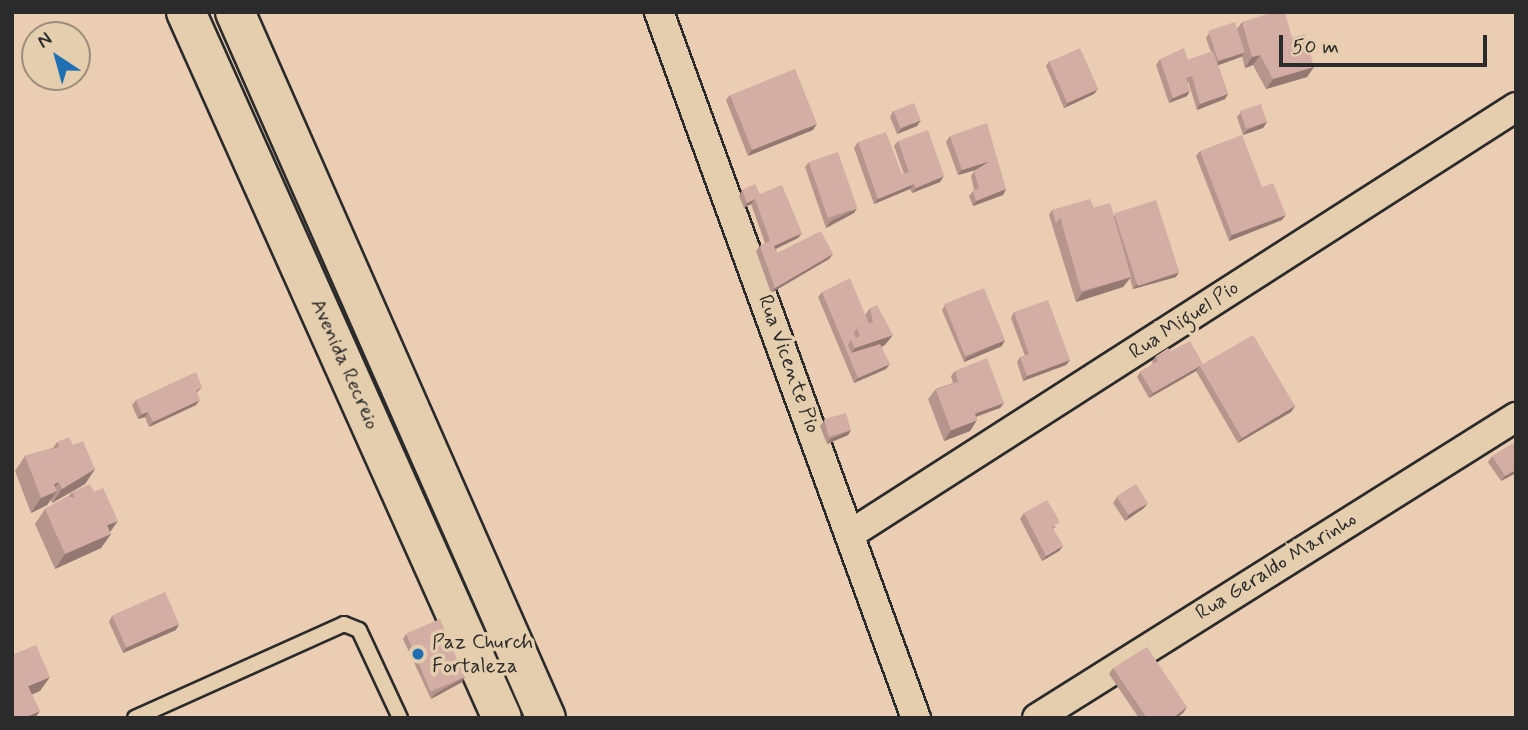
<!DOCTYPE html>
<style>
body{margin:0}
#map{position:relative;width:1528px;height:730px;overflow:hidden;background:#eacdb2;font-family:Mynerve,sans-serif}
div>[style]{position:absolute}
.roads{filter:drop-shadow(2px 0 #2b2b2b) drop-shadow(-2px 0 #2b2b2b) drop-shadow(0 2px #2b2b2b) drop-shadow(0 -2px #2b2b2b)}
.lane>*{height:14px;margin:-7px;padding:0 7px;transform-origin:7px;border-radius:7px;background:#e4cead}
.street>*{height:28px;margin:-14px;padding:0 14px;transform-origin:14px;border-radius:14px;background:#e4cead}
.secondary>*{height:38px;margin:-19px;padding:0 19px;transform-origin:19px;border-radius:19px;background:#e4cead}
.wall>*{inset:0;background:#b6958d}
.shaded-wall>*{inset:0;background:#947973}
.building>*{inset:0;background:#d4ada4;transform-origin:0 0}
.dots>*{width:19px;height:19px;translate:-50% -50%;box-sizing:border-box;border:4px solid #e4cead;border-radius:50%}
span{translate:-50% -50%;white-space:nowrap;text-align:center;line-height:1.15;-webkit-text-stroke:7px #e4cead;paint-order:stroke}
.street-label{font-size:21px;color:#2b2b2b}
.poi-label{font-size:21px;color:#2b2b2b}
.left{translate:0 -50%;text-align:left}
.frame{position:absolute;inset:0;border:14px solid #2b2b2b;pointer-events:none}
.north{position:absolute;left:21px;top:21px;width:70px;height:70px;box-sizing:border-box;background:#e4cead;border:2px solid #9a8d79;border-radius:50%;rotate:324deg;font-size:19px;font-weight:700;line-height:28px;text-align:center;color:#2b2b2b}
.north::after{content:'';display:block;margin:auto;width:24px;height:32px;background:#1f6fb2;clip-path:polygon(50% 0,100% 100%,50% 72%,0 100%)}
.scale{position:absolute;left:1279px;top:35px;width:208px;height:32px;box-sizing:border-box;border:4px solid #2b2b2b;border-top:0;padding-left:9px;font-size:21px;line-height:24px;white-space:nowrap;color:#2b2b2b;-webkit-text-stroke:5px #e4cead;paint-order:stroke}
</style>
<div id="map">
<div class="roads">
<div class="lane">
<i style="left:135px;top:718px;width:229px;rotate:-24.2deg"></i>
<i style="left:344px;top:624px;width:16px;rotate:22deg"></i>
<i style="left:359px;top:630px;width:97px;rotate:65deg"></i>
</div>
<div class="street">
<i style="left:659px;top:12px;width:751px;rotate:70deg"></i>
<i style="left:852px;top:533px;width:789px;rotate:-32.68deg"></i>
<i style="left:1037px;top:718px;width:566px;rotate:-32.14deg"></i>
</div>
<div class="secondary">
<i style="left:186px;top:12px;width:773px;rotate:65.89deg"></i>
<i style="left:235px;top:12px;width:771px;rotate:66.23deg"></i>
</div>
</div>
<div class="wall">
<i style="clip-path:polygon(1242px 22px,1292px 38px,1314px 67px,1307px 77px,1266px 89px,1253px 65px,1245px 68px,1242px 56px,1218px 65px,1228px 94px,1225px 99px,1197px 110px,1188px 81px,1187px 96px,1169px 103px,1156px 65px,1160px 59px,1188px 60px,1211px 52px,1206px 38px,1209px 33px,1237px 29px)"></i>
<i style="clip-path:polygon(1049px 61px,1094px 94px,1064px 108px,1046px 66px)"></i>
<i style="clip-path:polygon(730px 95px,813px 130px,748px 156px,726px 100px)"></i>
<i style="clip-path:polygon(893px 111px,917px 126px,897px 134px,890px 117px)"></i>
<i style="clip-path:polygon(1241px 112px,1267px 122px,1263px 128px,1243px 135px,1237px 117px)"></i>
<i style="clip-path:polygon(950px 136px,1006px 189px,1003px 195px,973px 206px,969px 196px,974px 190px,971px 176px,975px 170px,958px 175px,946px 142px)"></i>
<i style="clip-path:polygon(898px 141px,940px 182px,912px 193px,910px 189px,874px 204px,854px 148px,858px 142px,902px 174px,904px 174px,894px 146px)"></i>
<i style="clip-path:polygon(1200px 151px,1262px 187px,1282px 220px,1229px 241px,1196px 156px)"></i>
<i style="clip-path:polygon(809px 162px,854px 213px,826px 228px,805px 167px)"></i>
<i style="clip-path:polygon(742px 190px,760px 194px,798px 238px,776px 249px,777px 253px,833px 254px,829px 259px,771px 293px,756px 251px,760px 246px,765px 243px,751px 204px,744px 208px,739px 196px)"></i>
<i style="clip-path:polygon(1094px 208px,1114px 216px,1115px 215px,1176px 277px,1133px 289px,1130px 278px,1123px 287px,1076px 302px,1049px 215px,1052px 210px)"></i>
<i style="clip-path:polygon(822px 292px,865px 315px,870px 308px,885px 345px,882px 347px,886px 369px,854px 383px,818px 297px)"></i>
<i style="clip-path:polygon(945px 305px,1002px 346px,964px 362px,942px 310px)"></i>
<i style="clip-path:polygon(1014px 312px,1070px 360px,1066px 365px,1023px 381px,1017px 362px,1020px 357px,1025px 356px,1011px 318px)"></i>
<i style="clip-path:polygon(1171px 351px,1203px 364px,1295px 406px,1291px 412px,1238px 443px,1196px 371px,1149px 398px,1137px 377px,1140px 372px,1153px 364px,1152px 361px,1156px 356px)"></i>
<i style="clip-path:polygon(955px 371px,1004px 403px,1000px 408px,976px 417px,977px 420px,970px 431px,944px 441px,928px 399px,936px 389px,953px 383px,951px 376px)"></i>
<i style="clip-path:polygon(202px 387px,197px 393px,196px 405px,149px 427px,145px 417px,138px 419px,132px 405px,136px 400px)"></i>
<i style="clip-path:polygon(824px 421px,851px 430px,848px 435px,827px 444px,820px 426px)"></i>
<i style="clip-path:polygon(57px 442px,73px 445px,95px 469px,85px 484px,52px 503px,51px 500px,47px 505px,31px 513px,15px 471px,25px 456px,53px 448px)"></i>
<i style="clip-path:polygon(1492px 456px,1516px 473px,1501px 481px,1488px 462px)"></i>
<i style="clip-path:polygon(72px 492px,111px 534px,101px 548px,55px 569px,35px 524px,45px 509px,69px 496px)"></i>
<i style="clip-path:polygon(1117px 497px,1144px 508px,1125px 521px,1113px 503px)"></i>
<i style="clip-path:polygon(1024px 513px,1056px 527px,1053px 529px,1063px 546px,1059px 551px,1042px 561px,1020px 519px)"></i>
<i style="clip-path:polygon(112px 616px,176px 630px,123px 653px,109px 622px)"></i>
<i style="clip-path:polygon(406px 634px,465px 677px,462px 682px,431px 699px,403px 639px)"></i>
<i style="clip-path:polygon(1113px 668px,1187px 707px,1183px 713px,1176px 718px,1139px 718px,1109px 674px)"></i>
</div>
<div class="shaded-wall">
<i style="clip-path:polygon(1245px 52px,1241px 57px,1216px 66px,1219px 60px)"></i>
<i style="clip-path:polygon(1260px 55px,1253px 65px,1245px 68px,1252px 57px)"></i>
<i style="clip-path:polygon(1314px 67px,1307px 77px,1266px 89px,1273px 79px)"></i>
<i style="clip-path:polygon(1098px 89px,1094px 94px,1064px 108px,1068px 103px)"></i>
<i style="clip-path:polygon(1190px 91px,1187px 96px,1169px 103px,1173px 98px)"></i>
<i style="clip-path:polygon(1228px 94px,1225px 99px,1197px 110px,1200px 104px)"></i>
<i style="clip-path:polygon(921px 120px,917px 126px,897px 134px,901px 129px)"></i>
<i style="clip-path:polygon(1267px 122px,1263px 128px,1243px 135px,1247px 130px)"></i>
<i style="clip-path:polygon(817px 124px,813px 130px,748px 156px,752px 150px)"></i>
<i style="clip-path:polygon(990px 161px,986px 167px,958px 175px,962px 170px)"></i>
<i style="clip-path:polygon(944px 176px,940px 182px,912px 193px,916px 188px)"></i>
<i style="clip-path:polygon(914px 184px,910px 189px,874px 204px,878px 199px)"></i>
<i style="clip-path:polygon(1006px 189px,1003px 195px,973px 206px,976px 201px)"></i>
<i style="clip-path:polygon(755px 199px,751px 204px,744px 208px,747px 203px)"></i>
<i style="clip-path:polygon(857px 208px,854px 213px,826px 228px,830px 222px)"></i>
<i style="clip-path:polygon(1286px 215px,1282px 220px,1229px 241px,1232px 235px)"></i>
<i style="clip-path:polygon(802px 233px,798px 238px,771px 251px,774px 246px)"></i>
<i style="clip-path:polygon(833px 254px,829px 259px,771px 293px,775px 288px)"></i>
<i style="clip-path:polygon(1179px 272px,1176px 277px,1133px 289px,1137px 284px)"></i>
<i style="clip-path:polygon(1131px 277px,1123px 287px,1076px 302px,1083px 292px)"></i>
<i style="clip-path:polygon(893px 335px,885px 345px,848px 358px,855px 348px)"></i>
<i style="clip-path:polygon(1005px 340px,1002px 346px,964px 362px,967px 357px)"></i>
<i style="clip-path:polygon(1070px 360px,1066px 365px,1023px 381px,1027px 376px)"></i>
<i style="clip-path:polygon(890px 364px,886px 369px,854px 383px,858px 378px)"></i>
<i style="clip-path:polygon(1200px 366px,1196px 371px,1149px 398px,1153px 393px)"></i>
<i style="clip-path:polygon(200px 400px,196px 405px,149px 427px,153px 422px)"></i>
<i style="clip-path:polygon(1004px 403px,1000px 408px,966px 420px,970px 415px)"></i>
<i style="clip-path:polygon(1295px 406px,1291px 412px,1238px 443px,1242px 438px)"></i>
<i style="clip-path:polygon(148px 412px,145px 417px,138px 419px,142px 414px)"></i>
<i style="clip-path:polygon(977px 420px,970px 431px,944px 441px,951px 430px)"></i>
<i style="clip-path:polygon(851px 430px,848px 435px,827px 444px,830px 439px)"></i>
<i style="clip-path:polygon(95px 469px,85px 484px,52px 503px,62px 489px)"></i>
<i style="clip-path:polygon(1516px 470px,1516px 473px,1501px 481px,1505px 476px)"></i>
<i style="clip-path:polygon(59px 482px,51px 494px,57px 491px,47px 505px,31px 513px,41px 498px,54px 484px)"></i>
<i style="clip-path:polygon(1148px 503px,1144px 508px,1125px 521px,1129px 515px)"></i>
<i style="clip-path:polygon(118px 521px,108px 535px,111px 534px,101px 548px,55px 569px,65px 554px,107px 525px)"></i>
<i style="clip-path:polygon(1063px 546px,1059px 551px,1042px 561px,1046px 556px)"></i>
<i style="clip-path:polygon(179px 624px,176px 630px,123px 653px,126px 648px)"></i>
<i style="clip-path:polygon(50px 677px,40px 691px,18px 701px,28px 686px)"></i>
<i style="clip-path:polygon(465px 677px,462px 682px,431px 699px,435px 694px)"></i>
<i style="clip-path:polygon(1187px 707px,1183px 713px,1176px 718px,1173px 718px)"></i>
<i style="clip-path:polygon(40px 711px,35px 718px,23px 718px)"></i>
</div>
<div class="building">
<i style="clip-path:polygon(1274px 12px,1285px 12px,1292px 38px,1305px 34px,1314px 67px,1273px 79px,1260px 55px,1252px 57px,1242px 22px)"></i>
<i style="left:1235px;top:22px;width:32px;height:28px;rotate:72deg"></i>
<i style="left:1080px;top:48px;width:45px;height:34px;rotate:66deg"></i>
<i style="clip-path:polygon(1184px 48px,1188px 60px,1213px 51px,1228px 94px,1200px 104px,1192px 76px,1186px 78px,1190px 91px,1173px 98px,1160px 59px)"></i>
<i style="left:795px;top:69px;width:59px;height:70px;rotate:68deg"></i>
<i style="left:914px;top:103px;width:18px;height:22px;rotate:68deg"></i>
<i style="left:1261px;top:104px;width:19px;height:22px;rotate:72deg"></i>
<i style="clip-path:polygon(987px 123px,1006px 189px,976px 201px,973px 191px,979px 188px,974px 171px,990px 161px,962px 170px,950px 136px)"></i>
<i style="clip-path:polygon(928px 130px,944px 176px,916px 188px,914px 184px,878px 199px,858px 142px,886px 132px,902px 174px,909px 172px,898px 141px)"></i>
<i style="clip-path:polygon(1242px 135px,1262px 187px,1273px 183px,1286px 215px,1232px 235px,1200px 151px)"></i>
<i style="left:838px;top:152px;width:59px;height:31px;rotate:71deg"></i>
<i style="clip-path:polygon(755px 184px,760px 194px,782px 185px,802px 233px,774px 246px,777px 253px,821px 231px,833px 254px,775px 288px,760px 246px,770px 241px,755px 199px,747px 203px,742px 190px)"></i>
<i style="clip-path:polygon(1090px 199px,1094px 208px,1060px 218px,1056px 223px,1052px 210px)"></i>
<i style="left:1156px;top:200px;width:76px;height:44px;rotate:72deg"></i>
<i style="left:1110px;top:203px;width:77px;height:52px;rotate:74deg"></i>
<i style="clip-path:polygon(850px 278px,869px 324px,857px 328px,854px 333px,856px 338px,851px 340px,848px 345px,851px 353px,880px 344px,890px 364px,858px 378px,822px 292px)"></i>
<i style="left:984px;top:288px;width:56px;height:43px;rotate:68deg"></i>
<i style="clip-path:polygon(1048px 300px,1070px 360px,1027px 376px,1020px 357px,1029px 354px,1014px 312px)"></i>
<i style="clip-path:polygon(877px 305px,893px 335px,855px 348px,851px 340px,860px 336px,857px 328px,873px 322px,870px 308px)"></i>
<i style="clip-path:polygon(1253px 335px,1295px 406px,1242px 438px,1200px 366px,1153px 393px,1140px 372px,1158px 361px,1156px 356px,1168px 348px,1171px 351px,1190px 341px,1203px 364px)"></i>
<i style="clip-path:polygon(987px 358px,1004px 403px,974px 414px,962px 380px,958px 381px,955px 371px)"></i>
<i style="clip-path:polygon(196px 372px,202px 387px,196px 390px,200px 400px,153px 422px,148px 412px,142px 414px,136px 400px)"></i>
<i style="left:962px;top:380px;width:43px;height:28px;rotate:69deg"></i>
<i style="left:846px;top:413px;width:18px;height:23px;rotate:74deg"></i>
<i style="clip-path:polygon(69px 437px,73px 445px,83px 441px,95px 469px,62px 489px,59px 482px,54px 484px,57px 491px,41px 498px,25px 456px,59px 447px,57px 442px)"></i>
<i style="clip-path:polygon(1513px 443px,1516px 446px,1516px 470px,1505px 476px,1492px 456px)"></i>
<i style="clip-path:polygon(90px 484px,94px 492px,103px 488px,118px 521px,107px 525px,111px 534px,65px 554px,45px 509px,68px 496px,75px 498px,72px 492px)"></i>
<i style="left:1136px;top:484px;width:22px;height:23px;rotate:58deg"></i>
<i style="clip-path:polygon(1047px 500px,1060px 522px,1052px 527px,1063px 546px,1046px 556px,1024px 513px)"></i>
<i style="left:165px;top:592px;width:35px;height:58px;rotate:66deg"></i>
<i style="left:440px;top:619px;width:63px;height:37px;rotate:67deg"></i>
<i style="clip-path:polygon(36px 645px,50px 677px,28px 686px,40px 711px,23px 718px,12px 718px,12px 655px)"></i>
<i style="clip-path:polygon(1147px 647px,1187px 707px,1173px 718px,1147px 718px,1113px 668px)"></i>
</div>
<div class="dots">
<i style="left:418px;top:654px;background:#1f6fb2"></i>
</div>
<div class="street-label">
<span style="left:1184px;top:320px;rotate:-33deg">Rua Miguel Pio</span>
<span style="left:345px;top:364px;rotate:66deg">Avenida Recreio</span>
<span style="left:789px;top:364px;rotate:70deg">Rua Vicente Pio</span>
<span style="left:1276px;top:566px;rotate:-32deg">Rua Geraldo Marinho</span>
</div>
<div class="poi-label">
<span class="left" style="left:432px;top:654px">Paz Church<br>Fortaleza</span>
</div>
<div class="frame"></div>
<div class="north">N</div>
<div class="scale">50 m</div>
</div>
